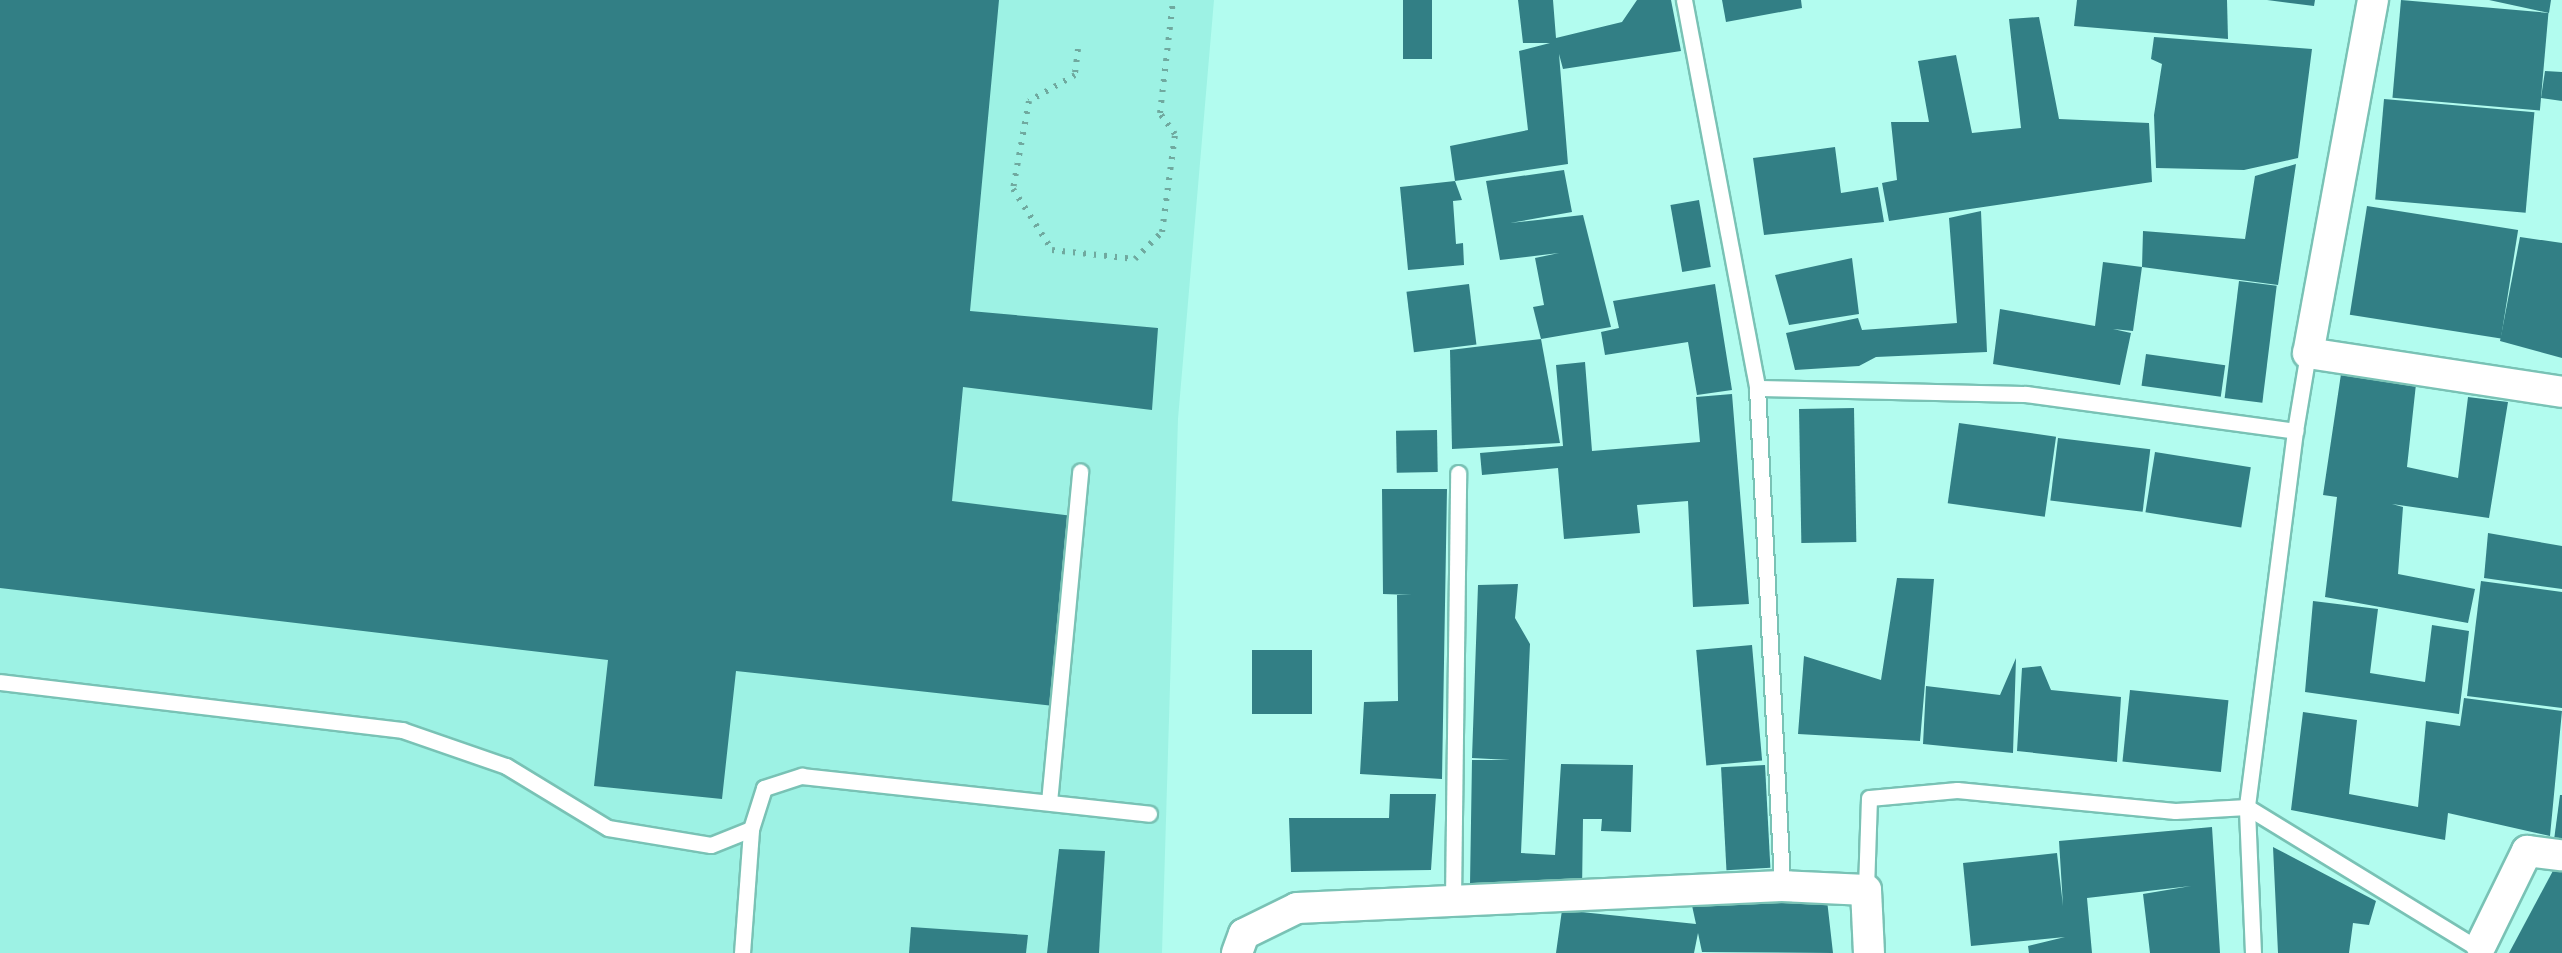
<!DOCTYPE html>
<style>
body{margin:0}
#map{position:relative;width:2562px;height:953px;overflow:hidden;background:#b2fcef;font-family:Merriweather,serif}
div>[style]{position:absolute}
.built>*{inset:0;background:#9df2e4}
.building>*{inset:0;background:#327f85;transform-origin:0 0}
.path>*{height:6px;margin-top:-3px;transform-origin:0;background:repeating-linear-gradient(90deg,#70a99f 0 2.5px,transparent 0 10.5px)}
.roads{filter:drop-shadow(2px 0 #79c2b5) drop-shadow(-2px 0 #79c2b5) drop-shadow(0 2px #79c2b5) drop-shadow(0 -2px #79c2b5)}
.service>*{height:15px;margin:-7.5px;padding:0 7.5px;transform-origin:7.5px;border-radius:7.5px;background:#fff}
.minor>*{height:30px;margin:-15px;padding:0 15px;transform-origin:15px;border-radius:15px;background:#fff}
span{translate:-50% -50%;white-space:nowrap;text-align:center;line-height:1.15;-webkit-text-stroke:8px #fff;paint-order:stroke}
</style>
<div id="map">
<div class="built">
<i style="clip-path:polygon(0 0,1214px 0,1178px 419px,1162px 953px,0 953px)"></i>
</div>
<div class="building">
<i style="clip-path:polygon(0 0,999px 0,970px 311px,1158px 328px,1152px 410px,963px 387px,952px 501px,1073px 516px,1054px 706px,736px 671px,722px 799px,594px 786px,608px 660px,0 588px)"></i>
<i style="left:1403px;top:0;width:29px;height:59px"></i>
<i style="clip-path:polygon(1518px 0,1553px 0,1556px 38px,1622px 22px,1637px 0,1671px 0,1681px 51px,1563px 69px,1559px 54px,1568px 164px,1455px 181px,1450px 146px,1528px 130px,1519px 51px,1550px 43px,1523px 43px)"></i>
<i style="clip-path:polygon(1722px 0,1801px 0,1802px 8px,1726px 22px)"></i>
<i style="clip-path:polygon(2077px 0,2227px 0,2228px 39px,2074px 26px)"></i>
<i style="clip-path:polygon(2267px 0,2315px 0,2314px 6px)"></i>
<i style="left:2401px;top:0;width:148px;height:98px;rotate:5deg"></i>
<i style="clip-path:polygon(2489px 0,2551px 0,2549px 13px)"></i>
<i style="clip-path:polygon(2039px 17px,2059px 119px,2149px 123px,2152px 182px,1889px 221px,1882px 183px,1897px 180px,1891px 122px,1929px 122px,1918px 61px,1956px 55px,1972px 133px,2021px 128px,2009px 19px)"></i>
<i style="clip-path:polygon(2154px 37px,2312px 49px,2298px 158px,2244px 170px,2156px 168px,2154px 115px,2162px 64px,2151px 59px)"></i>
<i style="clip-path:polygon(2545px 71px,2562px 72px,2562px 101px,2541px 98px)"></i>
<i style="left:2384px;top:99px;width:151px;height:101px;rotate:5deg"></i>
<i style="clip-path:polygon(1835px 147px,1841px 193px,1878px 187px,1884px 222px,1764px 235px,1753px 158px)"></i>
<i style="clip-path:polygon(2296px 164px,2278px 285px,2142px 267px,2143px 231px,2245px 239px,2255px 176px)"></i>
<i style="clip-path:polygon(1564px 170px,1572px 212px,1510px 223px,1583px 215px,1611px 327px,1541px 339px,1533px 307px,1544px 305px,1535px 258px,1559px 253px,1500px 260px,1486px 181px)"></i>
<i style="clip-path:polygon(1455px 181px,1462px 200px,1453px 201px,1456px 244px,1463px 243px,1464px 265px,1408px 270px,1400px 187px)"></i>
<i style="left:1699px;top:200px;width:68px;height:29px;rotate:80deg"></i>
<i style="left:2367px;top:206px;width:153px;height:110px;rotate:9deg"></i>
<i style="clip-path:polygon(1981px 211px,1987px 352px,1876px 357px,1859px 366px,1795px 370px,1786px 333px,1858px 318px,1862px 330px,1957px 323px,1949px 218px)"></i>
<i style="clip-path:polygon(2520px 237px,2562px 243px,2562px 358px,2500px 341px)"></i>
<i style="clip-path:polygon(1852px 258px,1859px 314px,1789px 325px,1775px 275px)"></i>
<i style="clip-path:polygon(2103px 262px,2142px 267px,2133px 331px,2113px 329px,2131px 333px,2120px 385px,1993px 364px,2000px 309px,2095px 326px)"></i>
<i style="left:2239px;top:281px;width:38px;height:118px;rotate:7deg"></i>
<i style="left:1469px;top:284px;width:61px;height:63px;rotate:83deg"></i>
<i style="clip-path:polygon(1715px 284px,1732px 390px,1697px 395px,1688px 342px,1605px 355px,1601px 332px,1619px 328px,1613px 301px)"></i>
<i style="clip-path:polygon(1541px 339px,1560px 443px,1452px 449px,1450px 350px)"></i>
<i style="left:2146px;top:354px;width:80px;height:32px;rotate:8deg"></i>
<i style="clip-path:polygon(1585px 362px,1592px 451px,1700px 442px,1696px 397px,1732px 394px,1749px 604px,1693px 607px,1688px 501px,1637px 505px,1640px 533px,1564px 539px,1558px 468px,1482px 475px,1480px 453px,1563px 446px,1556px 365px)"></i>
<i style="clip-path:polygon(2341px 374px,2416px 384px,2407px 467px,2458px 478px,2468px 397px,2508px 402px,2489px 518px,2392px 504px,2403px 507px,2398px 574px,2475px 589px,2468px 623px,2325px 597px,2337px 497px,2323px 495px)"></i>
<i style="left:1854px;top:408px;width:134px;height:55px;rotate:89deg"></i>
<i style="left:1959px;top:423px;width:98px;height:81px;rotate:8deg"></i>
<i style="left:1437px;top:430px;width:42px;height:41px;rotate:89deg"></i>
<i style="left:2058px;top:438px;width:93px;height:63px;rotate:7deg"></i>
<i style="left:2155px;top:452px;width:97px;height:61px;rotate:9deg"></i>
<i style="clip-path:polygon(1382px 489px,1447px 489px,1442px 779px,1360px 774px,1364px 702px,1398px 701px,1397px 595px,1412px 595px,1383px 594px)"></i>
<i style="clip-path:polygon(2488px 533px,2562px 546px,2562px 589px,2484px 578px)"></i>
<i style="clip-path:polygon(1897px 578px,1934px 579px,1920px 741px,1798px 734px,1804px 656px,1881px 680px)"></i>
<i style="clip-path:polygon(2481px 581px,2562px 592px,2562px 708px,2467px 696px)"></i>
<i style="clip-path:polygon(1518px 584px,1515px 618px,1530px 644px,1521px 853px,1555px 855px,1561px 764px,1633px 765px,1631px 832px,1601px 831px,1602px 819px,1583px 819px,1582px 891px,1470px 884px,1472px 760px,1510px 760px,1472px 758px,1478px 585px)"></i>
<i style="clip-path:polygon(2313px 601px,2378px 609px,2370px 673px,2425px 682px,2432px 625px,2469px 631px,2459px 714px,2305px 692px)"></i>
<i style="left:1752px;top:645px;width:116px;height:56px;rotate:85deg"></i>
<i style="left:1312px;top:650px;width:64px;height:60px;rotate:90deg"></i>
<i style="clip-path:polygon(2016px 658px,2013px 753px,1923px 744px,1926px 686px,2000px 695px)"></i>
<i style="clip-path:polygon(2041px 666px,2051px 690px,2121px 697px,2117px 762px,2017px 751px,2022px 668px)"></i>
<i style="left:2130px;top:690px;width:99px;height:72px;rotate:6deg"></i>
<i style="clip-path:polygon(2464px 698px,2562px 711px,2550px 836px,2448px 813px,2445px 840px,2291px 810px,2303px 712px,2357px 720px,2349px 794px,2418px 807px,2426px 721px,2460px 726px)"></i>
<i style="left:1765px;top:765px;width:103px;height:44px;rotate:87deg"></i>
<i style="clip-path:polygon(1390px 794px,1436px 794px,1431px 870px,1291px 872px,1289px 818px,1389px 818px)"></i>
<i style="clip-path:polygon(2560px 795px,2562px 795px,2562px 841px,2554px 840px)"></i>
<i style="clip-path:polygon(2212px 827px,2220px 953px,2150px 953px,2143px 894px,2191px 886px,2087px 898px,2092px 953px,2029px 953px,2028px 946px,2065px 937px,1971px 946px,1963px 863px,2057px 853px,2063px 906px,2059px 841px)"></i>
<i style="clip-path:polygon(2273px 847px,2376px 901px,2369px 925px,2353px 923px,2349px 953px,2278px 953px)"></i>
<i style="clip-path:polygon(1059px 849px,1105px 851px,1099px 953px,1047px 953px)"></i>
<i style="clip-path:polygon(2562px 854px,2562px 953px,2509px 953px)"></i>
<i style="clip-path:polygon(1827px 900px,1833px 953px,1702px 952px,1698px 933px,1694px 953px,1556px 953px,1562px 910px,1696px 924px,1691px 901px)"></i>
<i style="clip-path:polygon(911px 927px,1028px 935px,1026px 953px,909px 953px)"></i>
</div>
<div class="path">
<i style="left:1078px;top:49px;width:26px;rotate:97deg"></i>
<i style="left:1075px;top:75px;width:53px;rotate:150.5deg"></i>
<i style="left:1029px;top:101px;width:89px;rotate:100.3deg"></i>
<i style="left:1013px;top:189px;width:72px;rotate:57.4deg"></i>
<i style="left:1052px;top:250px;width:83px;rotate:6.2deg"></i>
<i style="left:1135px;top:259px;width:38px;rotate:-45deg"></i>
<i style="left:1162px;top:232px;width:99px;rotate:-82.4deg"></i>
<i style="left:1175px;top:134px;width:26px;rotate:-126deg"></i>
<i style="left:1160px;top:113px;width:114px;rotate:-83.4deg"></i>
</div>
<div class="roads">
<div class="service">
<i style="left:1684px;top:0;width:395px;rotate:79.3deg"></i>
<i style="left:1757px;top:388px;width:269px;rotate:1.3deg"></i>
<i style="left:2026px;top:394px;width:272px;rotate:7.8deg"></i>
<i style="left:2295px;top:431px;width:379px;rotate:97.3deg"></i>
<i style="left:2247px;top:807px;width:72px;rotate:176.8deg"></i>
<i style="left:2175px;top:811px;width:219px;rotate:-174.5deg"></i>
<i style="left:1957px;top:790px;width:88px;rotate:174.8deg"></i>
<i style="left:1869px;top:798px;width:92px;rotate:91.9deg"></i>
<i style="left:1757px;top:388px;width:499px;rotate:87.1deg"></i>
<i style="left:2295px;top:431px;width:79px;rotate:-80.5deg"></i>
<i style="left:0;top:682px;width:405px;rotate:6.8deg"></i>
<i style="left:402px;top:730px;width:110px;rotate:19.1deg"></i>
<i style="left:506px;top:766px;width:119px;rotate:31.3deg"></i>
<i style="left:608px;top:828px;width:104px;rotate:9.4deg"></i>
<i style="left:711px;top:845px;width:43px;rotate:-21.8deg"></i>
<i style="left:751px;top:829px;width:43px;rotate:-72.4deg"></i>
<i style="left:764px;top:788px;width:40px;rotate:-18deg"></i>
<i style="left:802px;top:776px;width:349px;rotate:6.2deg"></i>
<i style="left:1049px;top:802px;width:332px;rotate:-84.6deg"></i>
<i style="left:1453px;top:900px;width:427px;rotate:-89.3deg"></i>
<i style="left:742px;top:953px;width:124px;rotate:-85.8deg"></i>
<i style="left:2253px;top:953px;width:146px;rotate:-92.4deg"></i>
<i style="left:2247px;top:807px;width:272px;rotate:31.5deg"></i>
</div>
<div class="minor">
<i style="left:2373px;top:0;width:359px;rotate:100.4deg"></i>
<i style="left:2308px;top:353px;width:257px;rotate:8.7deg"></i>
<i style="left:2481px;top:945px;width:105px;rotate:-63.9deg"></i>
<i style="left:2527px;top:851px;width:35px;rotate:7deg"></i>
<i style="left:1237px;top:953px;width:20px;rotate:-70deg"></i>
<i style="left:1244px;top:934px;width:59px;rotate:-26.1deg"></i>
<i style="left:1297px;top:908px;width:485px;rotate:-2.6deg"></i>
<i style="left:1782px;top:886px;width:84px;rotate:2.7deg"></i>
<i style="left:1866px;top:890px;width:63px;rotate:87.3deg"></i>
</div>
</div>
</div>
